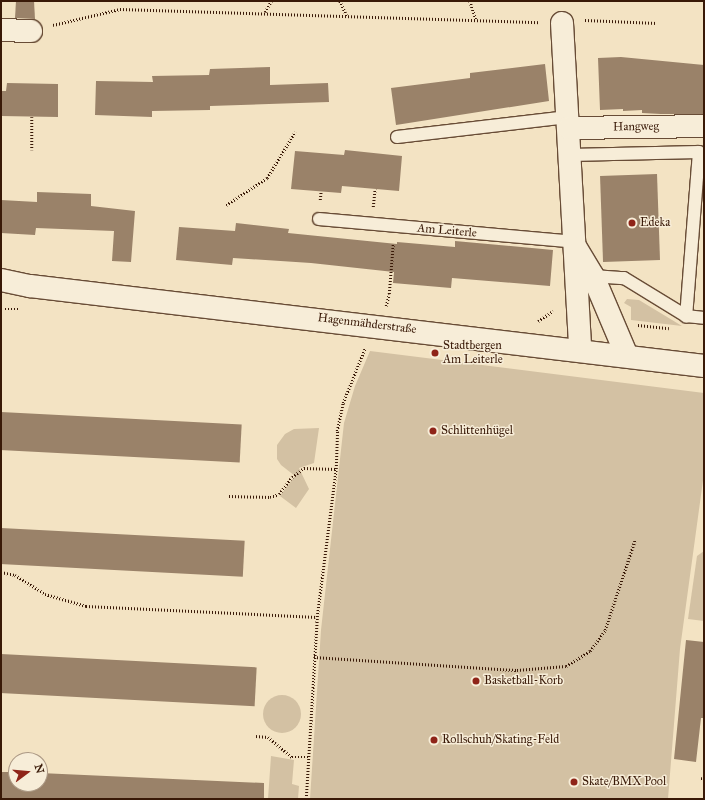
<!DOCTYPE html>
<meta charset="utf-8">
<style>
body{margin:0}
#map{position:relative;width:705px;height:800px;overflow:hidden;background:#f3e3c3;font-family:"IM FELL Great Primer",serif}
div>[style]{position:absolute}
.green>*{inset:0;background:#d3c1a3}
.round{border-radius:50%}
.building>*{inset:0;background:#9a8269;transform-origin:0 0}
.path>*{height:2.5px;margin-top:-1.25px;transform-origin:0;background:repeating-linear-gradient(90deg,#391907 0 1px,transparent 0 3px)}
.roads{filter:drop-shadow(1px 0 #684c36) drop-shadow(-1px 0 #684c36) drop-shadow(0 1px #684c36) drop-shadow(0 -1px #684c36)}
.lane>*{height:12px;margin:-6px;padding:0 6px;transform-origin:6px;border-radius:6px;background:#f7edd8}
.street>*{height:22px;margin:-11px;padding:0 11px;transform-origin:11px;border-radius:11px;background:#f7edd8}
.secondary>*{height:22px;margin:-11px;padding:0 11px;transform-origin:11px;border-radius:11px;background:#f7edd8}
.dots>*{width:11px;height:11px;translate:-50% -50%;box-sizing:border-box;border:2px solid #f7edd8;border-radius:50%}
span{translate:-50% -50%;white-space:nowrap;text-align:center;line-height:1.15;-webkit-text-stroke:3px #f7edd8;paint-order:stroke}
.street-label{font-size:12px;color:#391907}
.poi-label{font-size:12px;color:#391907}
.left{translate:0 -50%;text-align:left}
.frame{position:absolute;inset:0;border:2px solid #391907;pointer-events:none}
.north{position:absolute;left:8px;top:752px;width:40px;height:40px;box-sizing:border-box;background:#f7edd8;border:1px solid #ab9884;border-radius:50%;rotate:74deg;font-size:11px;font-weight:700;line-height:16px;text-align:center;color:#391907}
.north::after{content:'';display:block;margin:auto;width:14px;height:18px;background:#8f2418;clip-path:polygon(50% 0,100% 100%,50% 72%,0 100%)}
</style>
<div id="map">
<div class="green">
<i style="clip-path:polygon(627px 299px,639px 300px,682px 326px,631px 320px,631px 307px,624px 303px)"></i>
<i style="clip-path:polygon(370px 351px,704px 393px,704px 473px,680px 649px,668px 799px,310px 799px,321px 630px,344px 423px,355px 386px)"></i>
<i style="clip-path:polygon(319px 428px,314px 463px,299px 468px,309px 489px,296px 508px,280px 496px,295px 476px,281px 465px,277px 459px,277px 445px,285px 434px,294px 429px)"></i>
<i style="clip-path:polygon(704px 551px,704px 621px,688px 619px,697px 556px)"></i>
<i class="round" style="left:263px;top:695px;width:38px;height:38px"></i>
<i style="clip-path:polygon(271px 756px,294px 760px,292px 784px,299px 786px,298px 799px,268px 799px)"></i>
</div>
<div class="building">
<i style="clip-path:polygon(16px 1px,34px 1px,35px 19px,15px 18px)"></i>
<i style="clip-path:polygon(621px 57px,704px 65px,704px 114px,661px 114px,642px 113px,642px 110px,623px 111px,623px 109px,600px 110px,598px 58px)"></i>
<i style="clip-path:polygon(545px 64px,549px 101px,396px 125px,391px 88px,470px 78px,470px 73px)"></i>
<i style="clip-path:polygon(270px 67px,270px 85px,328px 83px,329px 102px,210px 106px,210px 110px,152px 111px,152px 117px,95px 115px,96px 81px,153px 82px,152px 76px,209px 75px,210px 69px)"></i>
<i style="clip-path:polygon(7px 83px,58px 84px,58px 117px,1px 116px,1px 91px,6px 91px)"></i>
<i style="clip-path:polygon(345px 150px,402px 156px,399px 191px,342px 186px,341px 193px,291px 189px,295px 151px,344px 155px)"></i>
<i style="left:657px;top:174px;width:86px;height:57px;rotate:88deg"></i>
<i style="clip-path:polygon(37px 192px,91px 194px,91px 206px,135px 211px,131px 262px,112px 261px,114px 231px,36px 228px,35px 235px,1px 233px,1px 200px,37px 202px)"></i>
<i style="clip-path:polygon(236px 223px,289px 229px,288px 233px,397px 244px,397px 242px,455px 247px,455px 241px,553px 250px,550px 286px,452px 278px,451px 288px,393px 283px,394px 272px,311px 263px,233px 258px,232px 265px,176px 260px,179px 227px,235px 231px)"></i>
<i style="left:1px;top:412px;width:241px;height:38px;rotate:3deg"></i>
<i style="left:1px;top:528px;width:244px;height:36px;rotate:3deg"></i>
<i style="clip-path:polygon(686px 640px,704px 642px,704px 718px,701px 718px,696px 762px,674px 759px)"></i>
<i style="left:1px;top:654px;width:256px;height:39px;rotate:3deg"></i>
<i style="clip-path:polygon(1px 772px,16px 772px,16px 784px,40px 784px,40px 773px,264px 783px,264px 799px,1px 799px)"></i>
</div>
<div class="path">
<i style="left:340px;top:1px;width:17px;rotate:65deg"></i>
<i style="left:470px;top:1px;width:20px;rotate:72deg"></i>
<i style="left:265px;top:12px;width:13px;rotate:-61deg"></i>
<i style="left:585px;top:20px;width:72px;rotate:2.4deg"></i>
<i style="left:53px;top:25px;width:69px;rotate:-13.4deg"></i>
<i style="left:120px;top:9px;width:420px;rotate:1.8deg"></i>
<i style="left:32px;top:117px;width:33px;rotate:90deg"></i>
<i style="left:320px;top:200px;width:9px;rotate:-84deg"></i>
<i style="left:226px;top:205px;width:49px;rotate:-33.4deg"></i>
<i style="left:267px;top:178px;width:54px;rotate:-58.7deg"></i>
<i style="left:373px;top:207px;width:18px;rotate:-84deg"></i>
<i style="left:386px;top:306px;width:12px;rotate:-76deg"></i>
<i style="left:389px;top:294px;width:50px;rotate:-85.4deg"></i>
<i style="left:5px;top:309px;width:14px"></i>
<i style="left:538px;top:321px;width:18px;rotate:-34deg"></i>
<i style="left:638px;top:325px;width:31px;rotate:6deg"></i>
<i style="left:229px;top:496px;width:41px;rotate:1.4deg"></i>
<i style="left:270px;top:497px;width:9px;rotate:-18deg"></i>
<i style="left:279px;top:494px;width:21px;rotate:-53deg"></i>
<i style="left:292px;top:477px;width:15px;rotate:-37deg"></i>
<i style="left:304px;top:468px;width:32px;rotate:2deg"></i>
<i style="left:1px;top:572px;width:14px;rotate:12deg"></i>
<i style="left:15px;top:575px;width:36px;rotate:32deg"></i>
<i style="left:45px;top:594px;width:43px;rotate:16.3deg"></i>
<i style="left:86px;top:606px;width:231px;rotate:2.7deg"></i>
<i style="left:314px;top:657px;width:203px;rotate:3.7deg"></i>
<i style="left:517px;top:670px;width:49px;rotate:-4.7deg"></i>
<i style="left:566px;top:666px;width:28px;rotate:-32deg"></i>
<i style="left:590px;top:651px;width:26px;rotate:-54deg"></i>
<i style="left:605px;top:630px;width:95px;rotate:-71.6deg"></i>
<i style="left:256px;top:736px;width:12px;rotate:5deg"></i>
<i style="left:268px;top:737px;width:31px;rotate:40deg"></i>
<i style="left:292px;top:757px;width:17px"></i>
<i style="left:701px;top:778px;width:3px;rotate:18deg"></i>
<i style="left:306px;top:799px;width:182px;rotate:-86.5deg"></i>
<i style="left:317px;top:617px;width:149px;rotate:-82.7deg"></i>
<i style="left:336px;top:469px;width:38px;rotate:-88deg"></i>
<i style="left:337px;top:431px;width:29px;rotate:-78deg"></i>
<i style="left:343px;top:403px;width:59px;rotate:-68.2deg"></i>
</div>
<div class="roads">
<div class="lane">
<i style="left:397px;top:137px;width:172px;rotate:-6.7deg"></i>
<i style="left:570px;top:155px;width:129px;rotate:-1.3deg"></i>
<i style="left:699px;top:152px;width:165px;rotate:94.5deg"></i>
<i style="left:319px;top:219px;width:257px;rotate:5.1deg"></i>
<i style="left:593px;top:276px;width:31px;rotate:4deg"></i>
<i style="left:624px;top:278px;width:73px;rotate:31.5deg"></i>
<i style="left:686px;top:316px;width:18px;rotate:6deg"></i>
</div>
<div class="street">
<i style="left:562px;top:23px;width:327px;rotate:86.8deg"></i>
<i style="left:1px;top:30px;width:30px;rotate:2deg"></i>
<i style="left:569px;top:128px;width:135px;rotate:-0.8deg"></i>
<i style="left:576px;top:248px;width:33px;rotate:59deg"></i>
<i style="left:593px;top:276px;width:87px;rotate:67deg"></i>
</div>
<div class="secondary">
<i style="left:1px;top:280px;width:30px;rotate:12deg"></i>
<i style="left:30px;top:286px;width:679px;rotate:6.77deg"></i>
</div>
</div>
<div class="dots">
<i style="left:632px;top:223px;background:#8f2418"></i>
<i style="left:435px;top:353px;background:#8f2418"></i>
<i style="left:433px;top:431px;background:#8f2418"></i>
<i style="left:476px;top:681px;background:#8f2418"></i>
<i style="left:434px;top:740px;background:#8f2418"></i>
<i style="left:574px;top:782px;background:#8f2418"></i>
</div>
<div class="street-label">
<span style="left:636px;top:127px;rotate:-1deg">Hangweg</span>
<span style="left:447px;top:231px;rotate:5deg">Am Leiterle</span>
<span style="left:367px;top:324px;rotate:7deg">Hagenmähderstraße</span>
</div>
<div class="poi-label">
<span class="left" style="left:640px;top:223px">Edeka</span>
<span class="left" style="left:443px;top:353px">Stadtbergen<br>Am Leiterle</span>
<span class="left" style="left:441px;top:431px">Schlittenhügel</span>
<span class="left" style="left:484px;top:681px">Basketball-Korb</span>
<span class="left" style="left:442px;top:740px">Rollschuh/Skating-Feld</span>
<span class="left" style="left:582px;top:782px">Skate/BMX Pool</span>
</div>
<div class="frame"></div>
<div class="north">N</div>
</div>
